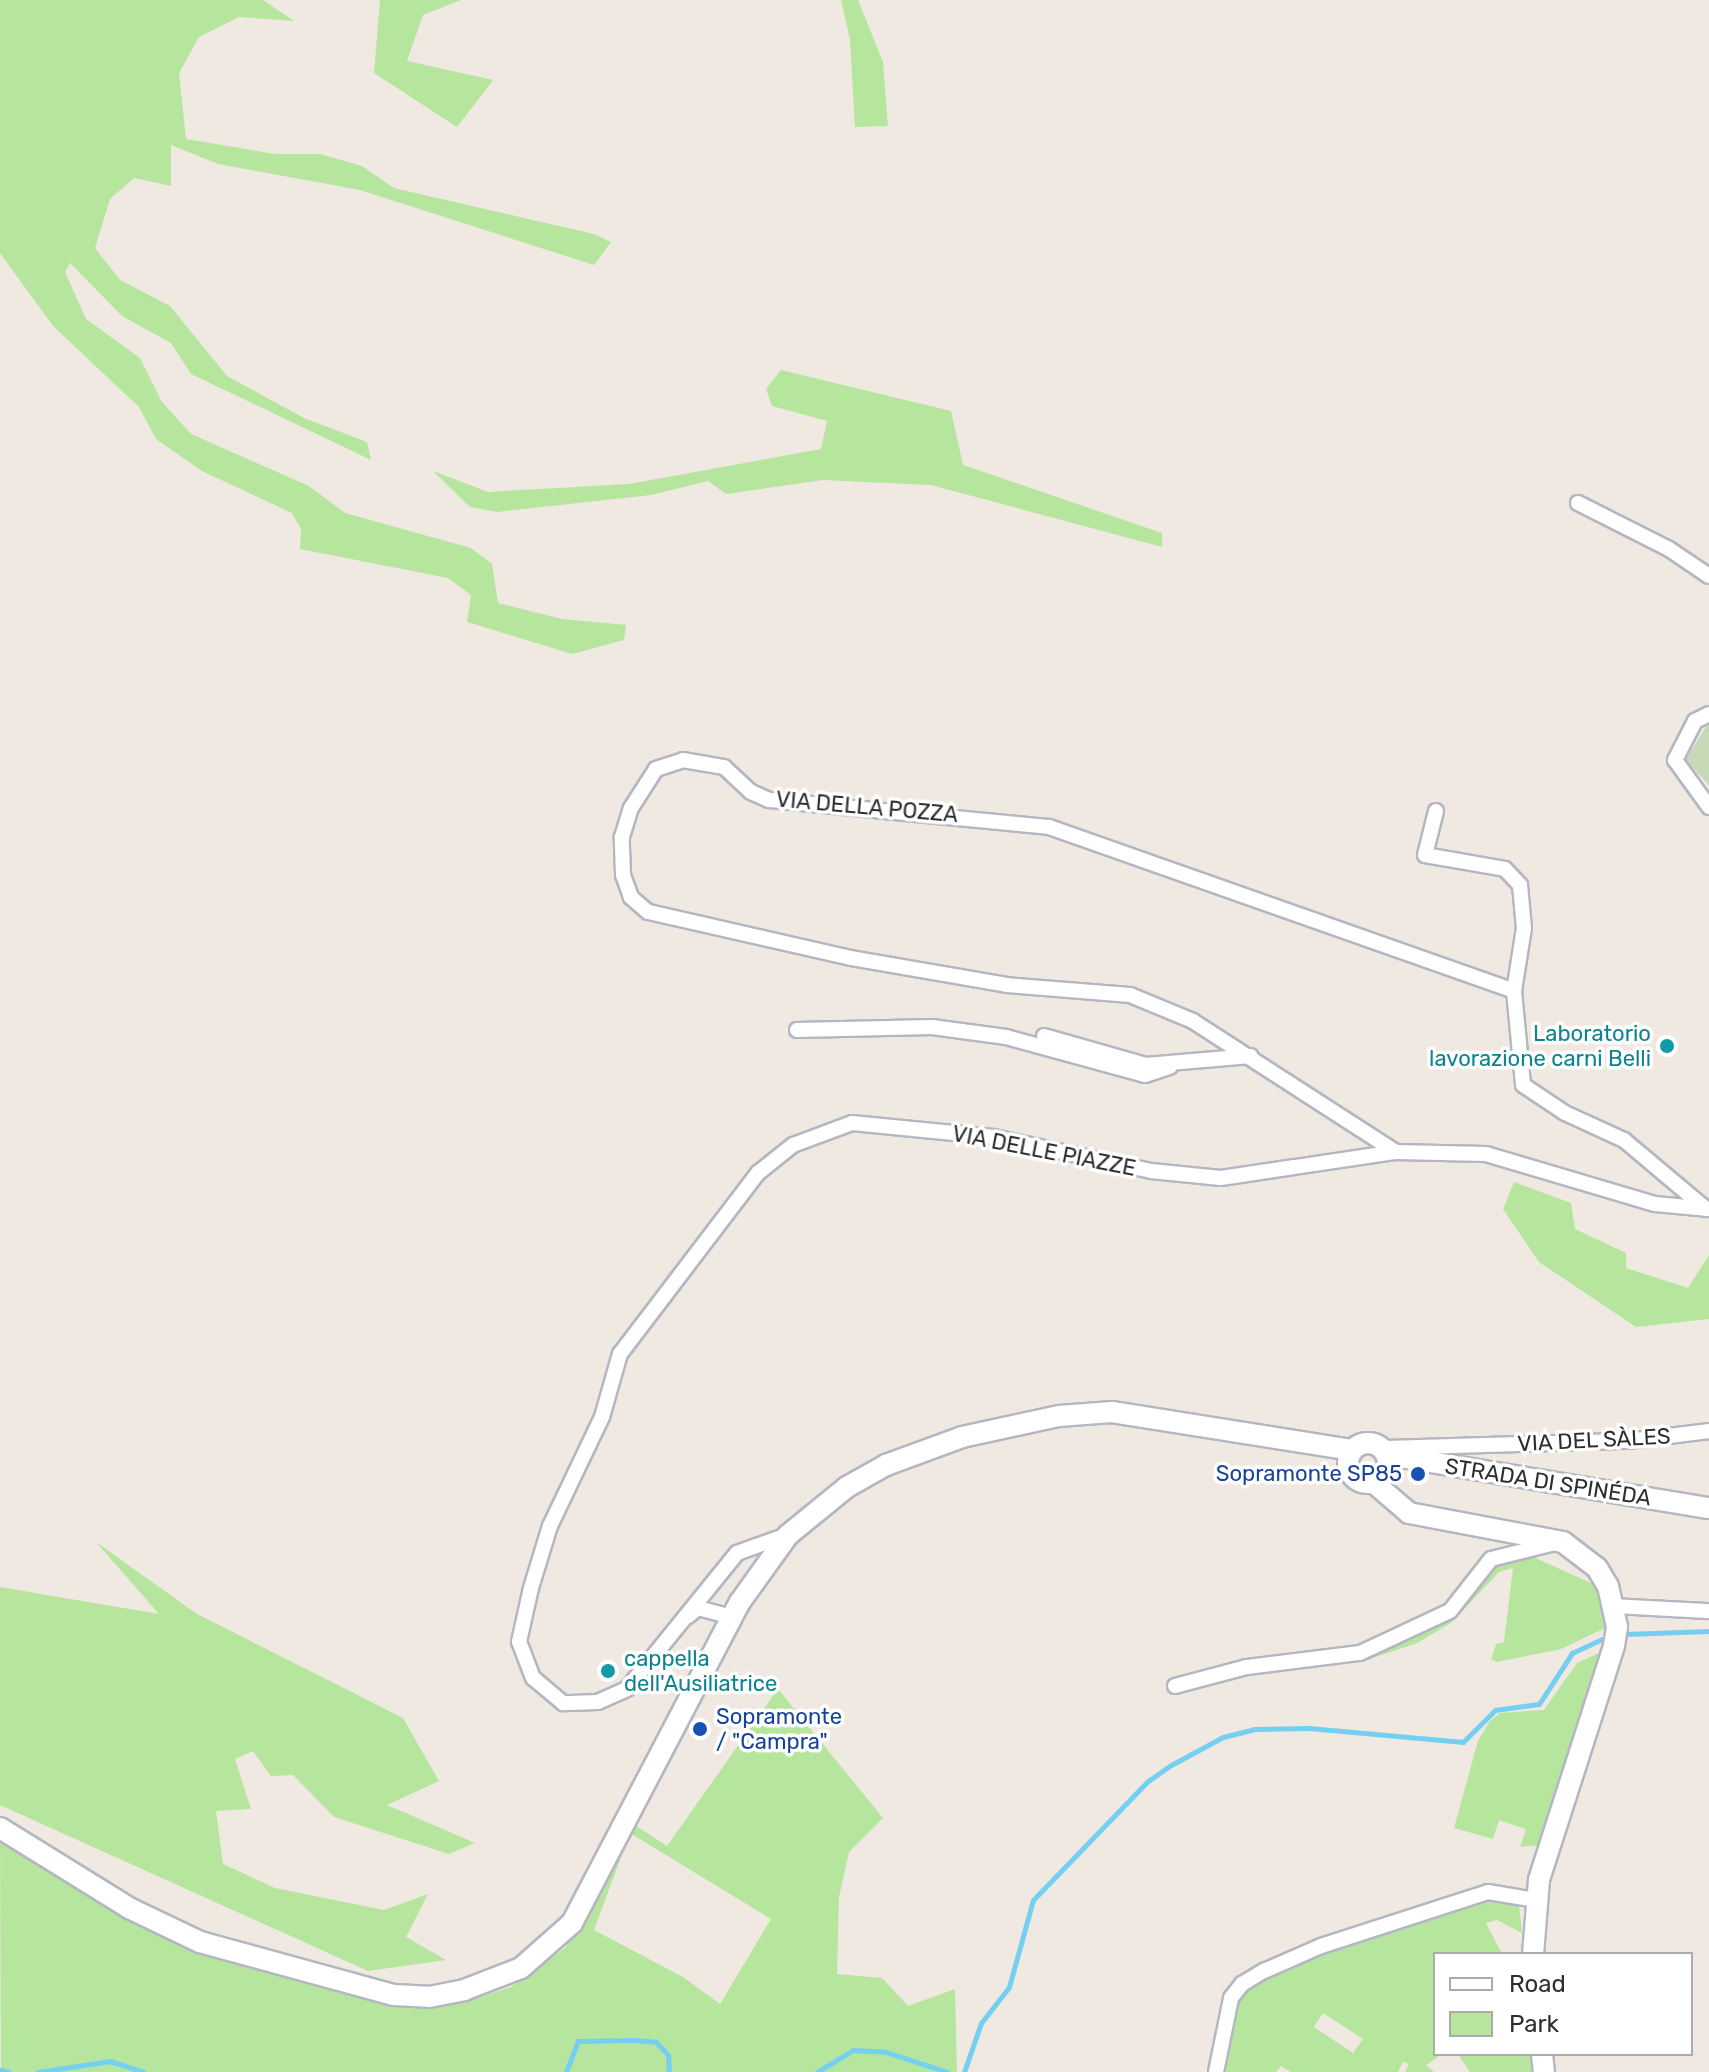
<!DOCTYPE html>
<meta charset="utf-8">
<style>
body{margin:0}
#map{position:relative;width:1709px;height:2072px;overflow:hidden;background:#efe9e1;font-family:Rubik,sans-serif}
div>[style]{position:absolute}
.green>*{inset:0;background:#b6e59e}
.cemetery>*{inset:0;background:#c8d9b8}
.stream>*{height:5px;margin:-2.5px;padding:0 2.5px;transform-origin:2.5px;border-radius:2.5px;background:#75cff0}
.roads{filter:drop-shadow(2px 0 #b4b7c1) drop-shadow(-2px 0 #b4b7c1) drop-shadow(0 2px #b4b7c1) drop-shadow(0 -2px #b4b7c1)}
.street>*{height:14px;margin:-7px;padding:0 7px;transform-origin:7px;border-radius:7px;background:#fff}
.secondary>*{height:20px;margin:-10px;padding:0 10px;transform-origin:10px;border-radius:10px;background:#fff}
.secondary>.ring{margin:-10px;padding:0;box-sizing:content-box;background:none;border:20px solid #fff;border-radius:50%}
.dots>*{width:22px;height:22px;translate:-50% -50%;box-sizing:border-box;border:4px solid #fff;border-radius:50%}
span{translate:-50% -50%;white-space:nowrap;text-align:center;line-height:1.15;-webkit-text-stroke:7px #fff;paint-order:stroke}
.street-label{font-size:22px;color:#2e2e2e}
.culture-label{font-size:22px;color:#0d838f}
.right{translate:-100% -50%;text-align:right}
.left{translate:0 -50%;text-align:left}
.transit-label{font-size:22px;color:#164399}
.legend{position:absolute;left:1433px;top:1952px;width:260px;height:104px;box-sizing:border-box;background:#fff;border:2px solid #ababab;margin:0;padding:10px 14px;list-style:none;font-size:24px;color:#2e2e2e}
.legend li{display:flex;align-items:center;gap:16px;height:40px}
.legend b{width:40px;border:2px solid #ababab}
</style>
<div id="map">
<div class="green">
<i style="clip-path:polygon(0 0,263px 0,294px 21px,239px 17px,199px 37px,179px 73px,186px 139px,275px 154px,320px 154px,362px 166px,394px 188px,594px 234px,611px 242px,594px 265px,360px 190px,218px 164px,171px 145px,171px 186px,134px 178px,110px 199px,95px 248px,120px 280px,170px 306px,227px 376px,304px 418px,367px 442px,371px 460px,191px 374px,171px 343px,122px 316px,70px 263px,65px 272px,86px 319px,140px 358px,162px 402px,191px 434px,309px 486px,345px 513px,471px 548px,492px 564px,498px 603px,562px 619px,626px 625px,624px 640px,572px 654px,467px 622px,471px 595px,448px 578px,300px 549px,301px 529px,292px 513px,202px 471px,156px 439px,139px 407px,53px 326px,0 253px)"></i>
<i style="clip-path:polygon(380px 0,461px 0,423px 15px,407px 61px,493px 80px,457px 127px,374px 73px)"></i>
<i style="clip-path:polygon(841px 0,858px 0,883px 62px,888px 126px,855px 127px,850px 40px)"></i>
<i style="clip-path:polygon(781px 370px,951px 411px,963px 465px,1162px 533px,1162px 547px,931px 485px,823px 480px,726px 494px,708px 481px,651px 495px,497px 512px,470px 507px,433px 471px,488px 492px,629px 484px,821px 449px,827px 421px,772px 406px,766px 389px)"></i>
<i style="clip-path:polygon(1514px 1182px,1571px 1203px,1575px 1229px,1626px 1253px,1626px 1268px,1688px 1288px,1709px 1255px,1709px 1319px,1636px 1327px,1539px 1262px,1503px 1209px)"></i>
<i style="clip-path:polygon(96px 1542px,197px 1614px,403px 1718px,439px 1781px,387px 1805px,475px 1843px,449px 1854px,334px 1817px,293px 1775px,271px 1776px,253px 1751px,235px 1759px,251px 1809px,216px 1811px,223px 1864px,275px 1888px,384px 1910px,428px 1894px,406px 1937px,446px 1960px,368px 1971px,0 1805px,0 1587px,159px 1614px)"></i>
<i style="clip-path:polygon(1529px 1555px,1595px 1585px,1605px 1628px,1561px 1649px,1497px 1662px,1491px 1659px,1496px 1644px,1504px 1642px,1513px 1568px,1499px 1572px,1451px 1623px,1417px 1643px,1367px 1660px,1455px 1613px,1492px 1564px)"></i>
<i style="clip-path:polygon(1601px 1652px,1541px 1845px,1520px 1847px,1526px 1829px,1499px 1820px,1493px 1839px,1454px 1828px,1478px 1741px,1490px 1721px,1500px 1713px,1544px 1710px,1577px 1663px)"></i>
<i style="clip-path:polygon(evenodd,778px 1689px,883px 1818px,849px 1852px,839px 1897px,837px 1974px,882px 1978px,908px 2006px,955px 1989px,957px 2072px,1px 2072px,0 1840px,115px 1912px,208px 1956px,370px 2000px,422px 2007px,462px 2003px,511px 1987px,565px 1948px,592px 1909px,633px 1824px,667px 1846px,778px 1689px,630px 1833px,771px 1919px,720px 2004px,683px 1977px,594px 1930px,630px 1833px)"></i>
<i style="clip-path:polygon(evenodd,1490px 1898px,1519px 1904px,1522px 1933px,1497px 1920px,1486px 1923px,1502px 1954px,1435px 1954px,1435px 2054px,1442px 2054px,1426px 2065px,1434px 2072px,1405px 2072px,1409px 2064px,1403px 2062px,1398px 2072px,1291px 2072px,1281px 2066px,1276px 2072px,1220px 2072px,1233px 2007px,1253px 1984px,1315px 1955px,1490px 1898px,1323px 2013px,1363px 2039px,1353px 2053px,1314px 2027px,1323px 2013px)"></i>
<i style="clip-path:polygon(1458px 2054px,1533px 2054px,1535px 2072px,1470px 2072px)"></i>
</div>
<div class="cemetery">
<i style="clip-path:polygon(1709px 722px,1709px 785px,1685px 760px)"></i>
</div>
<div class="stream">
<i style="left:1625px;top:1634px;width:84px;rotate:-2deg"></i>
<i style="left:0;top:2070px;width:9px;rotate:13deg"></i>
<i style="left:38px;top:2072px;width:73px;rotate:-8.7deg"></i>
<i style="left:110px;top:2061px;width:35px;rotate:18deg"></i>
<i style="left:566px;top:2072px;width:33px;rotate:-69deg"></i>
<i style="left:578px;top:2041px;width:57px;rotate:-1deg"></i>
<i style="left:635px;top:2040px;width:21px;rotate:5deg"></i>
<i style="left:656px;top:2042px;width:18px;rotate:47deg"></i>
<i style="left:668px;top:2055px;width:17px;rotate:87deg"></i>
<i style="left:817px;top:2072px;width:42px;rotate:-31.4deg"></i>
<i style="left:853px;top:2050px;width:33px;rotate:3deg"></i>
<i style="left:886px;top:2052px;width:64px;rotate:18.2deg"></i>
<i style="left:964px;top:2072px;width:52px;rotate:-70.9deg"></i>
<i style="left:981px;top:2023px;width:46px;rotate:-52.1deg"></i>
<i style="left:1009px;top:1987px;width:90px;rotate:-74.6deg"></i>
<i style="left:1033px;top:1900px;width:165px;rotate:-46deg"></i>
<i style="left:1148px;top:1781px;width:28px;rotate:-35deg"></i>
<i style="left:1171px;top:1765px;width:59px;rotate:-28.3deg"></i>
<i style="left:1223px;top:1737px;width:32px;rotate:-14deg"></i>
<i style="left:1254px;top:1729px;width:55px;rotate:-1deg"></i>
<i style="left:1309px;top:1728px;width:155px;rotate:5.2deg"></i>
<i style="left:1463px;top:1742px;width:45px;rotate:-45deg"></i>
<i style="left:1495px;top:1710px;width:44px;rotate:-7.8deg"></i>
<i style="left:1539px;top:1704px;width:61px;rotate:-57.1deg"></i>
<i style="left:1572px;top:1653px;width:35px;rotate:-25deg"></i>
</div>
<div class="roads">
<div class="street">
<i style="left:1578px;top:503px;width:102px;rotate:26.8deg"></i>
<i style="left:1669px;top:549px;width:48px;rotate:34deg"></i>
<i style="left:1709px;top:714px;width:16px;rotate:153deg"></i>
<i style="left:1695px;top:721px;width:44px;rotate:117.1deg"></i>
<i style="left:1675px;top:760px;width:58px;rotate:54.1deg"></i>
<i style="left:1436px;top:811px;width:45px;rotate:104deg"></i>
<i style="left:1425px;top:855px;width:81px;rotate:9.9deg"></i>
<i style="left:1505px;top:869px;width:22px;rotate:47deg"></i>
<i style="left:1520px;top:885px;width:43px;rotate:84.7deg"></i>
<i style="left:1524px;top:928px;width:64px;rotate:99deg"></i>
<i style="left:797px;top:1030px;width:135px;rotate:-1.3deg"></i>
<i style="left:932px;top:1027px;width:75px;rotate:7.7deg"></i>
<i style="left:1006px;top:1037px;width:144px;rotate:15.3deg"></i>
<i style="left:1145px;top:1075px;width:26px;rotate:-18deg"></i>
<i style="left:1044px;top:1036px;width:106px;rotate:15.9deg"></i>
<i style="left:1146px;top:1065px;width:105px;rotate:-4.9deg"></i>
<i style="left:1396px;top:1152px;width:242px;rotate:-147.2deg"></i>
<i style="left:1193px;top:1021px;width:68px;rotate:-157.6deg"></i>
<i style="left:1130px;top:995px;width:123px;rotate:-175.4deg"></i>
<i style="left:1007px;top:985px;width:158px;rotate:-170.2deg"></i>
<i style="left:851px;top:958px;width:208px;rotate:-167.2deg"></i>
<i style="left:648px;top:912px;width:23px;rotate:-139deg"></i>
<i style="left:631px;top:897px;width:23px;rotate:-110deg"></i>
<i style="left:623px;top:875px;width:38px;rotate:-92deg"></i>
<i style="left:622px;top:837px;width:30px;rotate:-73deg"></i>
<i style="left:631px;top:808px;width:46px;rotate:-57.3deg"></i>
<i style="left:656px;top:769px;width:28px;rotate:-18deg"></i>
<i style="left:683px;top:760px;width:42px;rotate:9.7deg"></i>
<i style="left:724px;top:767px;width:37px;rotate:43deg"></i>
<i style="left:751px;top:792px;width:20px;rotate:24deg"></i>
<i style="left:769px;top:800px;width:281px;rotate:5.5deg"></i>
<i style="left:1049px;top:827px;width:493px;rotate:19.4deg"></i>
<i style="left:1514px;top:991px;width:94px;rotate:84.5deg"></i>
<i style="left:1523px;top:1085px;width:50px;rotate:33.7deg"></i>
<i style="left:1565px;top:1113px;width:65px;rotate:24.6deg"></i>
<i style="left:1624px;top:1140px;width:107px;rotate:40.1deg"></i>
<i style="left:1386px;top:1448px;width:242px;rotate:-1.7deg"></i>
<i style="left:1628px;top:1441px;width:82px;rotate:-7deg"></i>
<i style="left:787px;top:1535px;width:53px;rotate:160.2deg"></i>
<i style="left:737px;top:1553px;width:175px;rotate:129deg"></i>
<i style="left:627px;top:1689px;width:32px;rotate:156deg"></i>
<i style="left:598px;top:1702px;width:35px;rotate:178deg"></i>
<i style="left:563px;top:1703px;width:39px;rotate:-140deg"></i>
<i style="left:533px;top:1678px;width:39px;rotate:-111deg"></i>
<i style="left:519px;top:1642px;width:55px;rotate:-77.5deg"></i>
<i style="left:531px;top:1588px;width:65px;rotate:-73deg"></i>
<i style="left:550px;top:1526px;width:121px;rotate:-64.5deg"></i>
<i style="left:602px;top:1417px;width:66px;rotate:-74.1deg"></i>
<i style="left:620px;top:1354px;width:228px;rotate:-52.7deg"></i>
<i style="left:758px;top:1173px;width:45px;rotate:-38.7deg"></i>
<i style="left:793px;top:1145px;width:63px;rotate:-20.4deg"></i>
<i style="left:852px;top:1123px;width:143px;rotate:5.6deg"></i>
<i style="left:994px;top:1137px;width:161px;rotate:12.2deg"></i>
<i style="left:1151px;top:1171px;width:70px;rotate:5.7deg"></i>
<i style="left:1221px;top:1178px;width:177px;rotate:-8.5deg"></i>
<i style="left:1396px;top:1152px;width:90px;rotate:1.3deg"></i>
<i style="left:1486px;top:1154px;width:176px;rotate:16.5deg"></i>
<i style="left:1655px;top:1204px;width:54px;rotate:5.3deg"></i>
<i style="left:1613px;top:1606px;width:96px;rotate:3deg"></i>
<i style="left:688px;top:1616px;width:13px;rotate:-39deg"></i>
<i style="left:698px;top:1608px;width:34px;rotate:15deg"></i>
<i style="left:1175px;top:1686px;width:74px;rotate:-14.8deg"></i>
<i style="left:1247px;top:1667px;width:114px;rotate:-7.1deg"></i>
<i style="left:1360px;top:1653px;width:99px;rotate:-25deg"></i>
<i style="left:1450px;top:1611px;width:66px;rotate:-51.7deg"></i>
<i style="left:1491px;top:1559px;width:62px;rotate:-14deg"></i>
<i style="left:1216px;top:2072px;width:76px;rotate:-78.5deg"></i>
<i style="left:1231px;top:1998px;width:18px;rotate:-52deg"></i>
<i style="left:1242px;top:1984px;width:26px;rotate:-31deg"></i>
<i style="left:1264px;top:1971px;width:62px;rotate:-23.7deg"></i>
<i style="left:1321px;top:1946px;width:176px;rotate:-17.9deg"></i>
<i style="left:1488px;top:1892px;width:49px;rotate:9.5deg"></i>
</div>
<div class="secondary">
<i class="ring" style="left:1348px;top:1443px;width:20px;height:20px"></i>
<i style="left:1388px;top:1455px;width:325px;rotate:9.4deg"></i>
<i style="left:1374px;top:1483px;width:46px;rotate:40.6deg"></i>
<i style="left:1409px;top:1513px;width:157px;rotate:10.7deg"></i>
<i style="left:1563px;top:1542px;width:43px;rotate:37.4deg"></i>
<i style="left:1597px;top:1568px;width:21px;rotate:59deg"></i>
<i style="left:1608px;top:1586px;width:42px;rotate:77.6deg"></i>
<i style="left:1617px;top:1627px;width:19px;rotate:99deg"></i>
<i style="left:1614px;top:1646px;width:246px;rotate:107.8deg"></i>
<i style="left:1539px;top:1880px;width:74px;rotate:94.6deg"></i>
<i style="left:0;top:1828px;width:152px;rotate:31.8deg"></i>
<i style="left:129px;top:1908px;width:79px;rotate:25.6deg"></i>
<i style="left:200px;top:1942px;width:201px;rotate:15.3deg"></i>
<i style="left:394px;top:1995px;width:35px;rotate:3deg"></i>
<i style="left:429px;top:1997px;width:36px;rotate:-11deg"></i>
<i style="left:464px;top:1990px;width:61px;rotate:-21.1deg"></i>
<i style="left:521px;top:1968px;width:68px;rotate:-41.4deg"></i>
<i style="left:572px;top:1923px;width:362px;rotate:-62.4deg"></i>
<i style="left:740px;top:1602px;width:82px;rotate:-54.4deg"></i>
<i style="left:788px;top:1535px;width:76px;rotate:-39.1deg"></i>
<i style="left:847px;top:1487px;width:45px;rotate:-29.4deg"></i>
<i style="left:886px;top:1465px;width:81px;rotate:-20.2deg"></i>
<i style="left:962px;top:1437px;width:99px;rotate:-12.2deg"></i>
<i style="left:1059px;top:1416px;width:53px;rotate:-4.3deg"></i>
<i style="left:1112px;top:1412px;width:242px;rotate:9deg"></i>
<i style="left:1542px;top:2054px;width:18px;rotate:84deg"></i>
</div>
</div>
<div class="dots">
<i style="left:1667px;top:1046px;background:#0f9aa8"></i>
<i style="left:1418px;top:1474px;background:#1a4fb4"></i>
<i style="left:608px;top:1671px;background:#0f9aa8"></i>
<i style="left:700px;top:1729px;background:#1a4fb4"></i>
</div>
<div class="street-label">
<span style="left:867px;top:807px;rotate:5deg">VIA DELLA POZZA</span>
<span style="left:1044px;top:1151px;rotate:11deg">VIA DELLE PIAZZE</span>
<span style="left:1594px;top:1440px;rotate:-3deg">VIA DEL SÀLES</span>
<span style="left:1548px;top:1482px;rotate:9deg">STRADA DI SPINÉDA</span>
</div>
<div class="culture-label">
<span class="right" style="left:1651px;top:1046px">Laboratorio<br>lavorazione carni Belli</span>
<span class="left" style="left:624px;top:1671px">cappella<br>dell'Ausiliatrice</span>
</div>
<div class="transit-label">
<span class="right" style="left:1402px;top:1474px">Sopramonte SP85</span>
<span class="left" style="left:716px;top:1729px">Sopramonte<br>/ "Campra"</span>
</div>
<ul class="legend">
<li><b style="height:10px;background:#fff"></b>Road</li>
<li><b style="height:22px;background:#b6e59e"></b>Park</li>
</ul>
</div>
